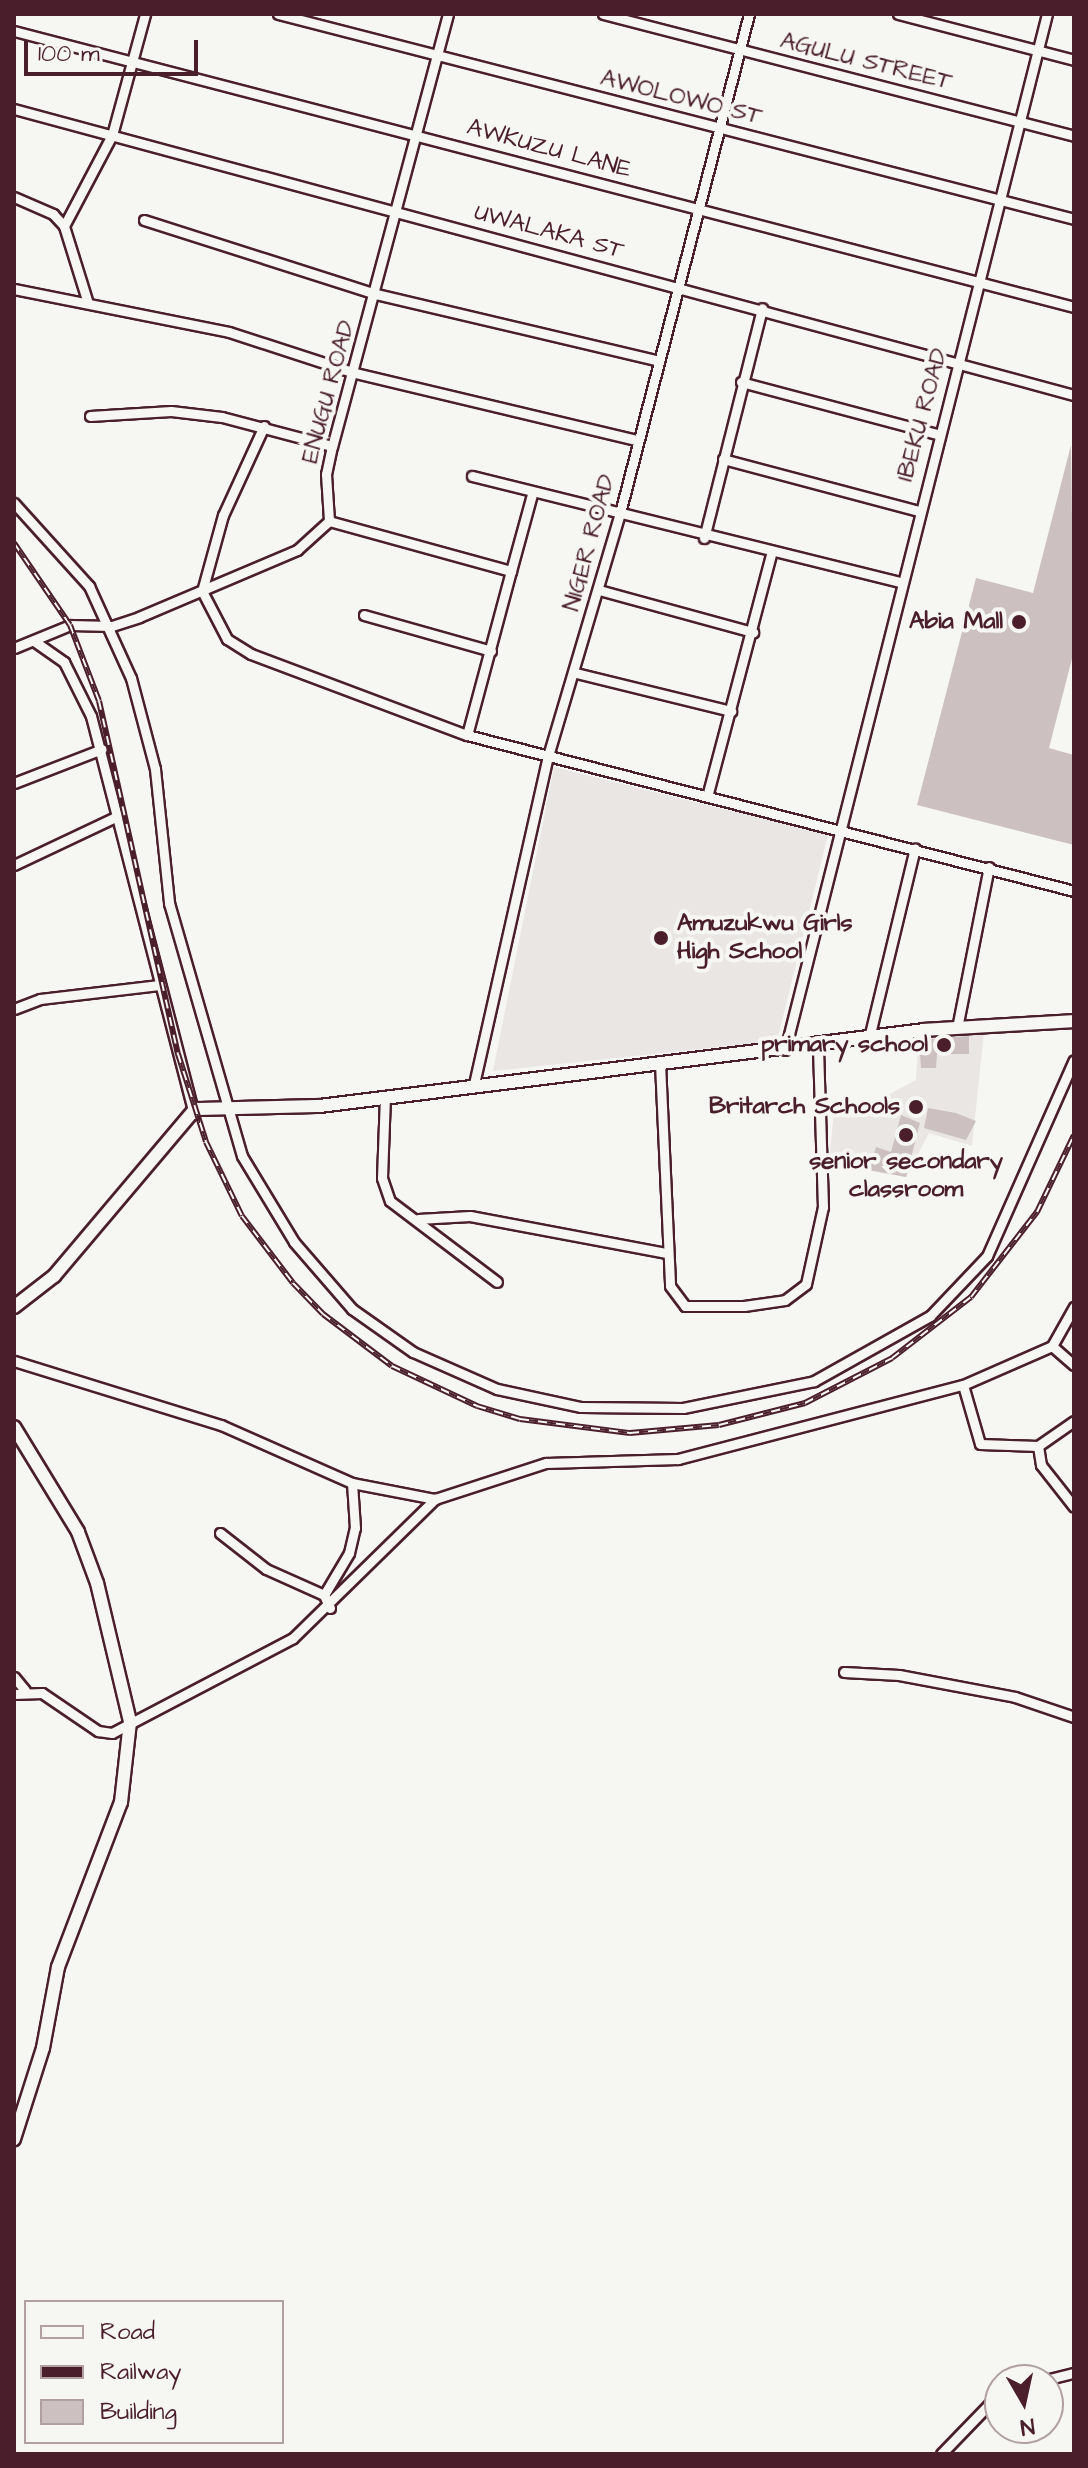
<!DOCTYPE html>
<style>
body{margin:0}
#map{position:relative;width:1088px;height:2468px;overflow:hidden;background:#f6f6f2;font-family:"Architects Daughter",sans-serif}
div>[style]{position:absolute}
.built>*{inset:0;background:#e9e6e3}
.building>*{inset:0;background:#ccc1c0}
.roads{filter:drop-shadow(2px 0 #4a1f2b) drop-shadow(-2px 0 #4a1f2b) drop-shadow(0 2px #4a1f2b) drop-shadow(0 -2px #4a1f2b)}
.minor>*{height:9px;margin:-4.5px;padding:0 4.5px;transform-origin:4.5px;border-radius:4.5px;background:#f6f6f2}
.tertiary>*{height:12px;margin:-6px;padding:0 6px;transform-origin:6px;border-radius:6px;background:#f6f6f2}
.rail>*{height:6px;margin-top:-3px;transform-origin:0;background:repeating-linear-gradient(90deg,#f6f6f2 0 9px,#4a1f2b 0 18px);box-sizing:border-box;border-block:2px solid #4a1f2b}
.dots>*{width:22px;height:22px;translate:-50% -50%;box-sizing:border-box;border:4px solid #f6f6f2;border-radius:50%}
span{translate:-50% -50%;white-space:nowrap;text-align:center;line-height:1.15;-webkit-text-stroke:8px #f6f6f2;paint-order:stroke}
.street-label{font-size:24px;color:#4a1f2b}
.poi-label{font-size:24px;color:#4a1f2b;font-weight:700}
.right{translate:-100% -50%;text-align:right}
.left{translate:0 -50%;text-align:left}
.frame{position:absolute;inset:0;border:16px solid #4a1f2b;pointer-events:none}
.legend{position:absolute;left:24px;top:2300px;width:260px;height:144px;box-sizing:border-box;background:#f6f6f2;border:2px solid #b1a0a2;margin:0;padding:10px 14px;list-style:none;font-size:24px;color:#4a1f2b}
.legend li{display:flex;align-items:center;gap:16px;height:40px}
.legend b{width:40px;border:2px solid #b1a0a2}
.north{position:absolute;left:984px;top:2364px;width:80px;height:80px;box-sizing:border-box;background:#f6f6f2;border:2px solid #b1a0a2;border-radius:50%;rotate:171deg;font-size:22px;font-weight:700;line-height:32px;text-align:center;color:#4a1f2b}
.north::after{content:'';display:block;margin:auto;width:28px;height:36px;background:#4a1f2b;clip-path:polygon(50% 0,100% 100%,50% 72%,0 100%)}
.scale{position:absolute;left:24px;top:40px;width:174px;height:36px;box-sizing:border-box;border:4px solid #4a1f2b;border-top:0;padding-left:10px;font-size:24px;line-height:28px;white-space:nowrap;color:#4a1f2b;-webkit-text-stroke:6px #f6f6f2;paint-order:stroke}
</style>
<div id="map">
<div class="built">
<i style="clip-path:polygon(554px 767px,828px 835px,777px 1041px,493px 1071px)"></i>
<i style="clip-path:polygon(984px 1032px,972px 1146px,929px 1133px,906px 1177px,829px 1164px,834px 1111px,873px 1103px,916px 1080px,919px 1035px)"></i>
</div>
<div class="building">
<i style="clip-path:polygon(1071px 445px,1074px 651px,1049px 748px,1074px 755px,1074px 845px,917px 805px,976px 578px,1033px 593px)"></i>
<i style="clip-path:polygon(969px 1036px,969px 1054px,937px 1054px,936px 1068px,921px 1068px,919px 1040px)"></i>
<i style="clip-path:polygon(928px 1108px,956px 1113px,976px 1121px,966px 1140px,924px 1128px)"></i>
<i style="clip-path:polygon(901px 1115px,920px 1123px,906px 1177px,869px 1170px,876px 1147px,891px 1152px)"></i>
</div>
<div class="roads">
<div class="minor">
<i style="left:278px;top:14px;width:822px;rotate:14.44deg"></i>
<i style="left:448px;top:14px;width:447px;rotate:105deg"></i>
<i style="left:332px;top:446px;width:29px;rotate:102deg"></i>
<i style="left:326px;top:474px;width:47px;rotate:86.3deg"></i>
<i style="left:329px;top:521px;width:189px;rotate:15.4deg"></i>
<i style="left:511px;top:571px;width:80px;rotate:-74.7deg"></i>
<i style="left:603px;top:14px;width:487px;rotate:14.5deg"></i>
<i style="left:898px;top:14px;width:182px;rotate:14.6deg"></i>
<i style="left:14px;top:31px;width:1095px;rotate:14.59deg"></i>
<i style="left:14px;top:109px;width:1098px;rotate:15.1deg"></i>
<i style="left:14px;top:197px;width:43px;rotate:23.6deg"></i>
<i style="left:53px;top:214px;width:16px;rotate:47deg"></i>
<i style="left:144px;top:220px;width:244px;rotate:17.7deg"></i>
<i style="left:376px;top:294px;width:291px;rotate:13.3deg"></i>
<i style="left:14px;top:289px;width:219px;rotate:11.3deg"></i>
<i style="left:229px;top:332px;width:133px;rotate:18deg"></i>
<i style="left:355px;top:373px;width:290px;rotate:13.4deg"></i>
<i style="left:87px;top:300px;width:77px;rotate:-107.3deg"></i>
<i style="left:64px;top:226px;width:103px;rotate:-62.2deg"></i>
<i style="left:112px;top:135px;width:125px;rotate:-74.7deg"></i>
<i style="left:741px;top:382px;width:206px;rotate:14.9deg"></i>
<i style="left:90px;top:416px;width:81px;rotate:-3.5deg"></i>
<i style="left:171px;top:411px;width:51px;rotate:6.7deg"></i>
<i style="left:222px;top:417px;width:114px;rotate:14.8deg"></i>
<i style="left:264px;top:426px;width:98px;rotate:114.7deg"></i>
<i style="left:223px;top:515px;width:79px;rotate:105.4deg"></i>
<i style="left:202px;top:591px;width:54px;rotate:62.5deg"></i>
<i style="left:227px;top:639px;width:28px;rotate:32deg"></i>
<i style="left:251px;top:654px;width:231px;rotate:20.6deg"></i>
<i style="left:467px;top:735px;width:627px;rotate:14.41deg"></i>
<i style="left:723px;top:459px;width:202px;rotate:14.9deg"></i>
<i style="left:472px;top:476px;width:441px;rotate:13.9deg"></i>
<i style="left:14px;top:503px;width:112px;rotate:47.9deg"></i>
<i style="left:89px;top:586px;width:101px;rotate:65.5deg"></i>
<i style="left:131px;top:678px;width:94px;rotate:75.2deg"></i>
<i style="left:155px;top:769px;width:135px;rotate:84deg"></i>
<i style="left:169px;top:903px;width:263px;rotate:73.9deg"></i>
<i style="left:242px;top:1156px;width:100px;rotate:58.8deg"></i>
<i style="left:294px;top:1242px;width:89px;rotate:49.1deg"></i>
<i style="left:352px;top:1309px;width:75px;rotate:35.2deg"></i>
<i style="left:413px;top:1352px;width:92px;rotate:23.8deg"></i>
<i style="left:497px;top:1389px;width:86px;rotate:12.1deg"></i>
<i style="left:581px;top:1407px;width:102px;rotate:0.6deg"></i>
<i style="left:683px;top:1408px;width:134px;rotate:-11.6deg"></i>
<i style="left:814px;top:1381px;width:133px;rotate:-29.3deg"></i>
<i style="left:930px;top:1316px;width:83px;rotate:-46.5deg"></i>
<i style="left:987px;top:1256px;width:214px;rotate:-66.1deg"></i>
<i style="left:704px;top:538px;width:237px;rotate:-75.8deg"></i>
<i style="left:599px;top:590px;width:160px;rotate:15.3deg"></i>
<i style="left:364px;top:615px;width:132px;rotate:15.8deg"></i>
<i style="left:34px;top:641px;width:37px;rotate:35deg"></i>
<i style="left:64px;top:662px;width:60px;rotate:63.4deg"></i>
<i style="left:91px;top:716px;width:411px;rotate:75.5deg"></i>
<i style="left:14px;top:648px;width:61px;rotate:-22.3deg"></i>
<i style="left:70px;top:625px;width:42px;rotate:1.4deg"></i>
<i style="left:112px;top:626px;width:28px;rotate:-18deg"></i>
<i style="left:139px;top:617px;width:172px;rotate:-23deg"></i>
<i style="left:297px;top:550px;width:43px;rotate:-42.2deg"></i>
<i style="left:576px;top:673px;width:160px;rotate:13.8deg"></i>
<i style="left:467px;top:735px;width:170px;rotate:-75deg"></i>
<i style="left:14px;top:783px;width:94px;rotate:-21.1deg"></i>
<i style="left:708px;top:793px;width:246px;rotate:-75.2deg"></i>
<i style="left:14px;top:865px;width:117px;rotate:-25.3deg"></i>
<i style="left:14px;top:1009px;width:28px;rotate:-21deg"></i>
<i style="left:40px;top:999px;width:120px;rotate:-6.7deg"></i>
<i style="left:957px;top:1028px;width:164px;rotate:-78.8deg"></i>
<i style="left:869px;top:1038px;width:195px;rotate:-76.4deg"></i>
<i style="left:785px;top:1050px;width:1069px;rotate:-75.81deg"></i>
<i style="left:660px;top:1063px;width:223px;rotate:87.4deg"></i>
<i style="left:670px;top:1286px;width:25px;rotate:53deg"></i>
<i style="left:685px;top:1306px;width:59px"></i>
<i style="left:744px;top:1306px;width:41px;rotate:-8.3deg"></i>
<i style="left:785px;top:1300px;width:26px;rotate:-37deg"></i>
<i style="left:806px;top:1284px;width:79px;rotate:-77.6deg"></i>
<i style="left:823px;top:1207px;width:163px;rotate:-91.8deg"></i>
<i style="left:474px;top:1084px;width:336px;rotate:-77.3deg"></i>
<i style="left:548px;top:756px;width:253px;rotate:-73.5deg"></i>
<i style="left:620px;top:513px;width:515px;rotate:-75.51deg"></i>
<i style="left:385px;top:1096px;width:82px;rotate:92.1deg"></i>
<i style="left:382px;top:1178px;width:24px;rotate:71deg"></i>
<i style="left:390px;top:1201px;width:134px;rotate:37.1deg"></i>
<i style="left:418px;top:1219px;width:52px;rotate:-3.3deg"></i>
<i style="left:470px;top:1216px;width:199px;rotate:10.7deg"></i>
<i style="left:1052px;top:1346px;width:29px;rotate:41deg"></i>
<i style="left:14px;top:1361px;width:217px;rotate:17.2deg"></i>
<i style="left:221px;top:1425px;width:143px;rotate:23.9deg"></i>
<i style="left:352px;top:1483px;width:85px;rotate:10.9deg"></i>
<i style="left:963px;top:1385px;width:61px;rotate:73.9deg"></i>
<i style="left:980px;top:1444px;width:58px;rotate:2deg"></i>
<i style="left:1038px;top:1446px;width:44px;rotate:-34.8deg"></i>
<i style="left:1038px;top:1446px;width:19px;rotate:81deg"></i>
<i style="left:1041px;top:1465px;width:53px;rotate:51.8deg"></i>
<i style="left:220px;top:1533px;width:58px;rotate:38deg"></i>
<i style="left:266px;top:1569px;width:64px;rotate:24.1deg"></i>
<i style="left:330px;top:1608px;width:14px;rotate:-115deg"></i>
<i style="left:324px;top:1595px;width:49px;rotate:-59.2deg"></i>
<i style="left:349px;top:1553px;width:26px;rotate:-77deg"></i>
<i style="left:355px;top:1528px;width:45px;rotate:-93.8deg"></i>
<i style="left:844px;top:1672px;width:55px;rotate:3.1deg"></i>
<i style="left:899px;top:1675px;width:118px;rotate:10.7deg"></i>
<i style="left:1015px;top:1697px;width:62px;rotate:18.7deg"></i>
<i style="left:14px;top:1677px;width:17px;rotate:50deg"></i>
<i style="left:14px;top:1694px;width:28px;rotate:-2deg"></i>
<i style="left:42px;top:1693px;width:68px;rotate:34.2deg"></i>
<i style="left:98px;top:1731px;width:14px;rotate:8deg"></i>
<i style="left:112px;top:1733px;width:204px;rotate:-27.7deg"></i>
<i style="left:293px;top:1638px;width:199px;rotate:-44.4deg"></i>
<i style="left:435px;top:1499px;width:117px;rotate:-18deg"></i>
<i style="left:546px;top:1463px;width:132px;rotate:-1.7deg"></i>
<i style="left:678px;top:1459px;width:294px;rotate:-14.6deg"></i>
<i style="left:963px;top:1385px;width:97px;rotate:-23.7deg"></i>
<i style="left:1052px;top:1346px;width:45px;rotate:-60.6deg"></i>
<i style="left:1045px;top:2380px;width:30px;rotate:-14deg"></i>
<i style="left:941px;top:2454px;width:85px;rotate:-46deg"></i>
</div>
<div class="tertiary">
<i style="left:14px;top:1307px;width:51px;rotate:-37.8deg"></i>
<i style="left:54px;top:1276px;width:219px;rotate:-49.8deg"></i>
<i style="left:195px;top:1109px;width:125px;rotate:-1.4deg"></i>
<i style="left:320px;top:1106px;width:609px;rotate:-7.17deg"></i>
<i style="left:924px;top:1030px;width:150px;rotate:-3.4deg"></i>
<i style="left:14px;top:1427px;width:123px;rotate:58.6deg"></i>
<i style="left:78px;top:1532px;width:54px;rotate:69.6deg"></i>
<i style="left:97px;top:1583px;width:143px;rotate:76.6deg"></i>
<i style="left:130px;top:1722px;width:81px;rotate:96.4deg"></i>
<i style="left:121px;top:1802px;width:177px;rotate:110.9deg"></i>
<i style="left:58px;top:1967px;width:82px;rotate:100.5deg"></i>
<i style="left:43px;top:2048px;width:96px;rotate:107.7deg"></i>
</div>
</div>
<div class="rail">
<i style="left:14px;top:543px;width:99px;rotate:55.7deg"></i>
<i style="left:70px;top:625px;width:81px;rotate:69.1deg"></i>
<i style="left:99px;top:701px;width:362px;rotate:77.4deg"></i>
<i style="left:178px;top:1054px;width:92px;rotate:72.3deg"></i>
<i style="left:206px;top:1142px;width:82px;rotate:64.1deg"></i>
<i style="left:242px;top:1216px;width:84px;rotate:52.7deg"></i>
<i style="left:293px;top:1283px;width:43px;rotate:45.9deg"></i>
<i style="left:323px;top:1314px;width:86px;rotate:37deg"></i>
<i style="left:392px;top:1366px;width:94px;rotate:25.2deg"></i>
<i style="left:477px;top:1406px;width:45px;rotate:16.8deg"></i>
<i style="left:520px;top:1419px;width:111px;rotate:7.3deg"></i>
<i style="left:630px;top:1433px;width:89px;rotate:-5.1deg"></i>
<i style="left:719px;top:1425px;width:89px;rotate:-14.3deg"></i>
<i style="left:805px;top:1403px;width:98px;rotate:-27.3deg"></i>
<i style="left:892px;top:1358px;width:100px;rotate:-37.7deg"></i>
<i style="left:971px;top:1297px;width:108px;rotate:-52.2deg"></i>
<i style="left:1037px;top:1212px;width:85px;rotate:-64.3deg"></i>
</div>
<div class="dots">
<i style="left:1019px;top:622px;background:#4a1f2b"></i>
<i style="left:661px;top:938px;background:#4a1f2b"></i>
<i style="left:944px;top:1045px;background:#4a1f2b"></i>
<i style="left:916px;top:1107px;background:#4a1f2b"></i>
<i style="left:906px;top:1135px;background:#4a1f2b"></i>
</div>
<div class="street-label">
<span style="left:866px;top:62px;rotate:14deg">AGULU STREET</span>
<span style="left:681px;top:98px;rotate:14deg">AWOLOWO ST</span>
<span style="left:549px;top:149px;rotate:15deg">AWKUZU LANE</span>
<span style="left:549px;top:232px;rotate:15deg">UWALAKA ST</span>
<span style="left:329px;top:392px;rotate:-75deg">ENUGU ROAD</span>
<span style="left:923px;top:415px;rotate:-75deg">IBEKU ROAD</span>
<span style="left:590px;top:543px;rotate:-75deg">NIGER ROAD</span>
</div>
<div class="poi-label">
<span class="right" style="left:1003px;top:622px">Abia Mall</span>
<span class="left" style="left:677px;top:938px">Amuzukwu Girls<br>High School</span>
<span class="right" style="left:928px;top:1045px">primary school</span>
<span class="right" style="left:900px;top:1107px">Britarch Schools</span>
<span style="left:906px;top:1176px">senior secondary<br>classroom</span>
</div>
<div class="frame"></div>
<ul class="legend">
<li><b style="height:10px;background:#f6f6f2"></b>Road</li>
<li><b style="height:10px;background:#4a1f2b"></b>Railway</li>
<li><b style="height:22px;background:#ccc1c0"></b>Building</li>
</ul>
<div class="north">N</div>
<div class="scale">100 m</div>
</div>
